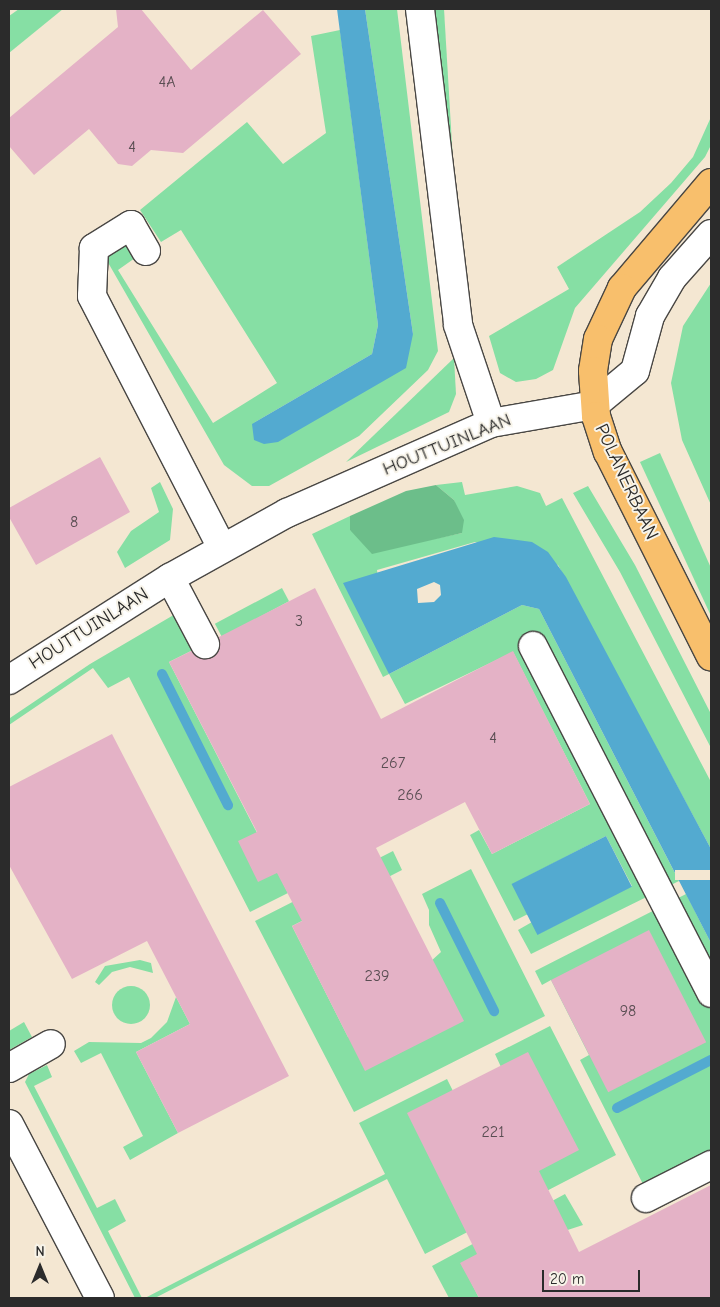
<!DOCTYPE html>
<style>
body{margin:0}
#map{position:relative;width:720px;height:1307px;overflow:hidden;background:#f4e7d2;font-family:"Comic Neue",sans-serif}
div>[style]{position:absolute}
.green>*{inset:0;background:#86dfa4;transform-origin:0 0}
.round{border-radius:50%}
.forest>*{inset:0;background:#6cbe8a}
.water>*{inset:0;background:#53aad0;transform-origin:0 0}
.pier>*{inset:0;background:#f4e7d2;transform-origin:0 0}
.stream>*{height:10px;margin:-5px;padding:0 5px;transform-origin:5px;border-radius:5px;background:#53aad0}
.building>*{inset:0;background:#e4b2c6;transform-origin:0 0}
.roads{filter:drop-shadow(1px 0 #494744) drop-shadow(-1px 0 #494744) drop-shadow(0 1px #494744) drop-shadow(0 -1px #494744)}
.minor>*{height:28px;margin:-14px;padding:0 14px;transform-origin:14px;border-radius:14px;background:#fff}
.major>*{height:28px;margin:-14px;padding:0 14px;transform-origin:14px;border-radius:14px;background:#f8bf6c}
span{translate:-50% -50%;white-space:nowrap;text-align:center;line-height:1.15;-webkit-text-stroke:4px #f7f3e8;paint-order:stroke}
.number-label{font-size:16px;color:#594d52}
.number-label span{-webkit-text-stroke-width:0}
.street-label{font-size:19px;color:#2b2b2b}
.frame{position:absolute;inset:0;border:10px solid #2b2b2b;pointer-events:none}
.north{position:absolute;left:15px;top:1242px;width:50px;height:50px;-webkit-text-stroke:4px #f7f3e8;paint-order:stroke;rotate:0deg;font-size:14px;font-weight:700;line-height:20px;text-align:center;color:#2b2b2b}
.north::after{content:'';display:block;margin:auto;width:18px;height:22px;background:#2b2b2b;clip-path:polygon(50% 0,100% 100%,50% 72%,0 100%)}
.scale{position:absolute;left:542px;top:1270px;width:98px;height:22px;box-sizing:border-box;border:2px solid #2b2b2b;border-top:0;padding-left:6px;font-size:15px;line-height:18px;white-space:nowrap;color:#2b2b2b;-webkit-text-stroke:4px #f7f3e8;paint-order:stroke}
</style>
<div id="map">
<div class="green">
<i style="clip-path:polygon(19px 9px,63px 9px,9px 53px,9px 16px)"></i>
<i style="clip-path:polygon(365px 9px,397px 9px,438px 351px,428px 370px,359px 436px,269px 486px,252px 486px,224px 465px,106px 259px,125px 242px,135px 258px,118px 270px,213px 423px,277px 383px,181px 230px,161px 242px,140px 210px,247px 122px,283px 164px,326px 133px,311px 36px,340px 30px,378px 325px,372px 354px,252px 424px,413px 334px)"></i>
<i style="clip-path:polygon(431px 9px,444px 9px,455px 195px)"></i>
<i style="clip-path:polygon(711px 117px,711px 145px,705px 157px,575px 308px,553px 370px,536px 379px,516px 382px,500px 373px,489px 336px,569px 289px,557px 267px,640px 212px,671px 183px,693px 157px)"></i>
<i style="clip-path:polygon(711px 283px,710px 436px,711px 505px,682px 440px,671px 383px,683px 326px)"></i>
<i style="clip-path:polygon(454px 358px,456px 394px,449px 412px,346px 462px)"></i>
<i style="clip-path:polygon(660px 453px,711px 568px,711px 616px,640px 462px)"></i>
<i style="clip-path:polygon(160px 482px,173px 509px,170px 540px,125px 568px,117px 552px,131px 531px,159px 512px,151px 488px)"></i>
<i style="clip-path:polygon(462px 482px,465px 495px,517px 486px,540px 493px,546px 506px,562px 498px,711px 782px,711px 849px,558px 565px,475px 542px,377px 570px,389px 674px,522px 605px,539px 609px,679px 881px,531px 954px,518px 930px,532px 922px,538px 934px,632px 886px,606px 836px,513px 884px,528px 914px,514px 921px,470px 835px,479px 830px,492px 854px,590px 804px,513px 652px,405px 704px,389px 674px,383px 677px,312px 534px,350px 516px,350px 530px,405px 545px,462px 533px,454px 500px,436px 485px)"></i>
<i style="clip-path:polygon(588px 486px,635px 565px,711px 714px,711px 748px,620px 572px,573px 493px)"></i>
<i style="left:282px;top:588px;width:15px;height:76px;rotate:62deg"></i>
<i style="clip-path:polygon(177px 613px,195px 649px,169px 662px,288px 893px,250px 912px,129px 677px,108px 688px,93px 668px,9px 725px,10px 718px,90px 664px)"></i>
<i style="clip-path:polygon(393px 851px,402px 870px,292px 926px,348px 1037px,441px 952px,429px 925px,429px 910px,422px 894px,471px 869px,545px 1016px,354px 1112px,255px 921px)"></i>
<i style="clip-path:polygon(686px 894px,711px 943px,711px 1159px,647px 1192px,580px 1060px,589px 1055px,551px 980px,542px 985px,535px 971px)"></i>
<i style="clip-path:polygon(140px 960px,151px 963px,153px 973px,130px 967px,112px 972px,99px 985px,95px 982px,105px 966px)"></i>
<i class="round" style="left:112px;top:986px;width:38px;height:38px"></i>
<i style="clip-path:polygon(176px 997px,190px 1024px,136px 1052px,178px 1133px,130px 1160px,123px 1147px,143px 1136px,101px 1053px,81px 1063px,74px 1051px,89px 1042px,141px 1043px,151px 1038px,167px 1022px)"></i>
<i style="clip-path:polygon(24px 1022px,32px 1037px,9px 1050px,9px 1031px)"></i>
<i style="clip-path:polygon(550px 1026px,616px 1155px,425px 1254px,387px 1179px,155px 1298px,145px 1298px,385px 1174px,359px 1123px,447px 1079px,453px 1091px,501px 1067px,495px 1054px)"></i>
<i style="clip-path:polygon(47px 1065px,52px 1077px,34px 1086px,97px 1208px,115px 1199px,126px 1221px,108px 1231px,142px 1298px,135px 1298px,25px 1082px,29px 1074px)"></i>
<i style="clip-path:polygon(565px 1194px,583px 1225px,462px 1264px,479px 1298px,449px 1298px,432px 1266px)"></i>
</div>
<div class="forest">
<i style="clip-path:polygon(436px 485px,454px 500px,464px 520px,462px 533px,372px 554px,350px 530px,350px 516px,406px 491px)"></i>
</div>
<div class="water">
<i style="clip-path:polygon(337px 9px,365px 9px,413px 334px,406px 368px,278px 442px,264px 444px,254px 440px,252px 424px,372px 354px,378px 325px)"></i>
<i style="clip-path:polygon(evenodd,494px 537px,532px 542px,548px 552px,566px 577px,711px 849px,711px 943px,539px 609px,522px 605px,389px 674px,343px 583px,494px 537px,434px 582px,440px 585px,441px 595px,434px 602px,418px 603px,417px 589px,434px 582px)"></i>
<i style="left:606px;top:836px;width:57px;height:106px;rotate:63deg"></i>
</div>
<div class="pier">
<i style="left:711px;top:870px;width:10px;height:36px;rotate:90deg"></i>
</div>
<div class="stream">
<i style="left:162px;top:674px;width:147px;rotate:63.3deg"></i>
<i style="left:440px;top:903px;width:121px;rotate:63.4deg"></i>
<i style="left:617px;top:1108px;width:106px;rotate:-27.1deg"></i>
</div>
<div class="building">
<i style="clip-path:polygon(116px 9px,141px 9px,191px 70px,263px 10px,301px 54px,183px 153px,151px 150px,132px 166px,118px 164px,89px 129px,34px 175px,9px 146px,9px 118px,118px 27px)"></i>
<i style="clip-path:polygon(100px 457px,130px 512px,36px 565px,9px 517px,9px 508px)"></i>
<i style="clip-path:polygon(315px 588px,381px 719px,513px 651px,590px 804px,492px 854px,465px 802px,376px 848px,464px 1021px,365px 1071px,292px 926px,302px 921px,277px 873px,258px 882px,238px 841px,257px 832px,169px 662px,191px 651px,197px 657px,212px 658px,218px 652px,219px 637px)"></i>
<i style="clip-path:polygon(112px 734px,289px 1076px,178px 1133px,136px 1052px,190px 1024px,147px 941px,72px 979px,9px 865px,9px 787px)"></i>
<i style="left:649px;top:930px;width:126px;height:110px;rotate:63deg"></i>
<i style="clip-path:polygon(528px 1052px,579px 1150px,539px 1171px,579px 1252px,711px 1185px,711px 1298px,479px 1298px,460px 1263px,477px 1254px,407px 1113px)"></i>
</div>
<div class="roads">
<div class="minor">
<i style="left:420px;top:9px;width:318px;rotate:83.1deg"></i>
<i style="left:458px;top:325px;width:103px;rotate:71.4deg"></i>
<i style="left:146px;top:251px;width:30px;rotate:-120deg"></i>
<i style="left:131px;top:225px;width:44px;rotate:148.1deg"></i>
<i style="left:94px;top:248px;width:48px;rotate:92.4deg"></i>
<i style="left:92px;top:296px;width:284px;rotate:62.7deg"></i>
<i style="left:170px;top:578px;width:75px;rotate:62.1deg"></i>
<i style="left:533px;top:646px;width:390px;rotate:62.8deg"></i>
<i style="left:9px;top:680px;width:191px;rotate:-32.4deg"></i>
<i style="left:170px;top:578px;width:134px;rotate:-29.1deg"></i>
<i style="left:287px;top:513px;width:223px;rotate:-23.8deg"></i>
<i style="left:491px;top:423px;width:105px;rotate:-9.9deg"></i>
<i style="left:594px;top:405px;width:53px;rotate:-39.7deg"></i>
<i style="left:635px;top:371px;width:57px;rotate:-74.7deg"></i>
<i style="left:650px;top:316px;width:44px;rotate:-59.9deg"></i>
<i style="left:672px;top:278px;width:59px;rotate:-48.4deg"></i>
<i style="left:9px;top:1068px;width:48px;rotate:-29.7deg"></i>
<i style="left:9px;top:1124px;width:196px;rotate:62.4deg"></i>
<i style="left:646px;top:1198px;width:73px;rotate:-26.9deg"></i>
</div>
<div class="major">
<i style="left:711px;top:183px;width:138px;rotate:130.3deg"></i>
<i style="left:622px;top:288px;width:56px;rotate:115.2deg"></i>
<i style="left:598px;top:339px;width:32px;rotate:99deg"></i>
<i style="left:593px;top:371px;width:45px;rotate:86.2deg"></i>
<i style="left:596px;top:416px;width:38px;rotate:72deg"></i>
<i style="left:608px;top:452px;width:229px;rotate:63.3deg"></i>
</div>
</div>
<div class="number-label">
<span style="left:167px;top:82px">4A</span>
<span style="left:132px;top:147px">4</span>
<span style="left:74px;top:522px">8</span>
<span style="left:299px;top:621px">3</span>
<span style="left:493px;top:738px">4</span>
<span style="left:393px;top:763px">267</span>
<span style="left:410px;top:795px">266</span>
<span style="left:377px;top:976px">239</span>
<span style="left:628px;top:1011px">98</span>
<span style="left:493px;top:1132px">221</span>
</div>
<div class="street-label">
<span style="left:447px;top:445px;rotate:-22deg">HOUTTUINLAAN</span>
<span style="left:626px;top:482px;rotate:65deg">POLANERBAAN</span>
<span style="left:89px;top:629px;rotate:-32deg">HOUTTUINLAAN</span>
</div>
<div class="frame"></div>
<div class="north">N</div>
<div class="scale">20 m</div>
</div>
